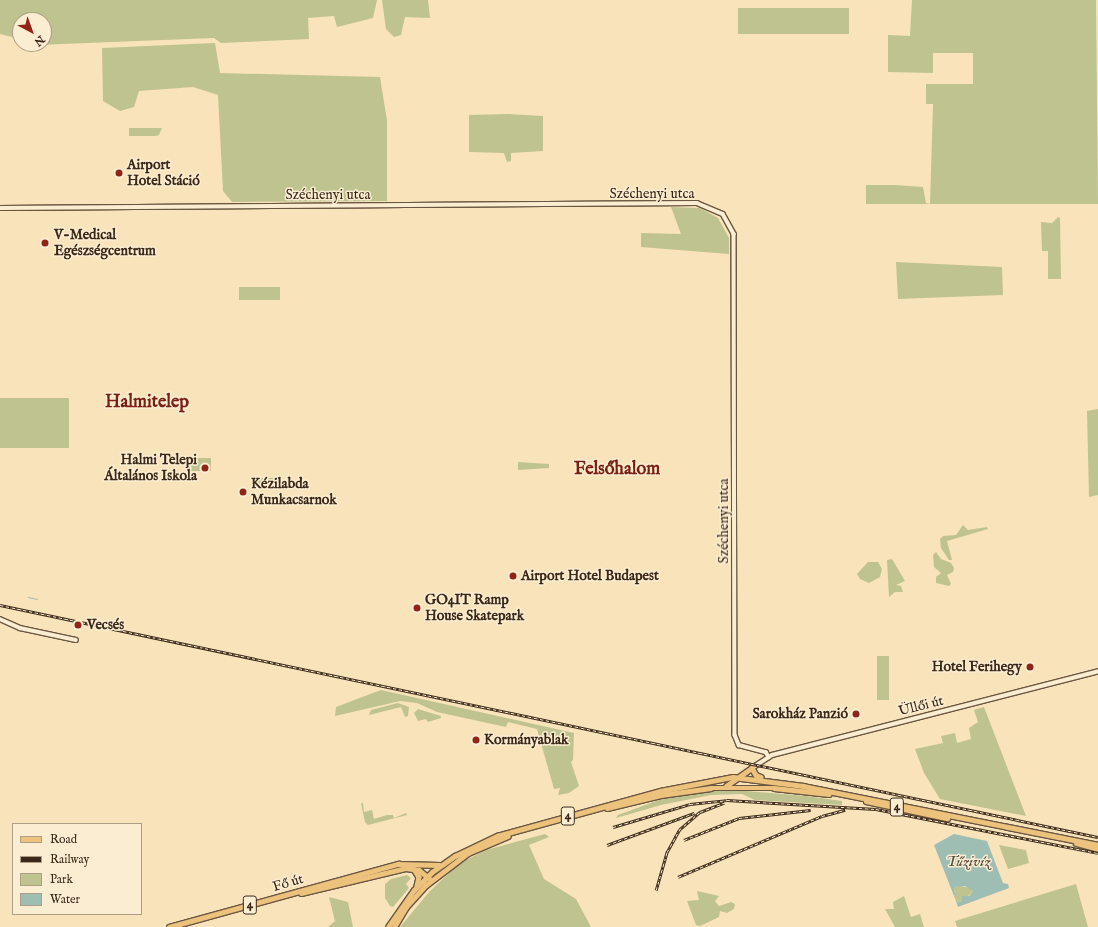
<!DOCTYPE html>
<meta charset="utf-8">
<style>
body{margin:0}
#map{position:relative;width:1098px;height:927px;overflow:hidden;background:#f9e3ba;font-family:"IM FELL English",serif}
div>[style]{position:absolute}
.green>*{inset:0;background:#bfc38f;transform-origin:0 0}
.water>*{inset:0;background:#9ebeb3}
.stream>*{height:1px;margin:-0.5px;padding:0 0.5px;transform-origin:0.5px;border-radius:0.5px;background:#9ebeb3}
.roads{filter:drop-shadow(1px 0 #6a5741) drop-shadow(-1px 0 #6a5741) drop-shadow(0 1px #6a5741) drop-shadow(0 -1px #6a5741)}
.tertiary>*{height:3.5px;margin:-1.75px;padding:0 1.75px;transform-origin:1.75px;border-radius:1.75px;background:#fbedd2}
.secondary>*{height:4px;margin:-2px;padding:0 2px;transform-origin:2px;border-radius:2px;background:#fbedd2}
.primary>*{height:4.5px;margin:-2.25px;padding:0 2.25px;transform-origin:2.25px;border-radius:2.25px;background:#ecc27d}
.trunk>*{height:4.5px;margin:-2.25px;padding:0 2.25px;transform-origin:2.25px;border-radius:2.25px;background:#ecc27d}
.rail>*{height:2.5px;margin-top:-1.25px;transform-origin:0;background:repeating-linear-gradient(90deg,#fbedd2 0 3px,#3b2819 0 6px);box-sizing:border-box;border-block:1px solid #3b2819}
.dots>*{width:11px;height:11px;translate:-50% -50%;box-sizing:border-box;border:2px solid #fbedd2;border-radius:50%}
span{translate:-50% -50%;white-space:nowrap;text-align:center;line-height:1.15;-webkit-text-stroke:3px #fbedd2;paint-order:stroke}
.shield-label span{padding:1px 3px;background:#fbedd2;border:1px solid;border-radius:3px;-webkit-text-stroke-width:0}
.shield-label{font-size:13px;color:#3b2819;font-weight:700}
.poi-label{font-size:14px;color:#3b2819;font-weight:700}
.left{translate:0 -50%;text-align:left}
.right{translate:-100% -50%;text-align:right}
.street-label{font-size:14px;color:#3b2819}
.water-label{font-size:15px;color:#544e40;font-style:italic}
.district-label{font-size:18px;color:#7a1f14;font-weight:700}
.legend{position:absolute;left:12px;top:823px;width:130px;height:92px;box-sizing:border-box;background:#fbedd2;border:1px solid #ae9e88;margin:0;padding:5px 7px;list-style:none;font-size:12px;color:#3b2819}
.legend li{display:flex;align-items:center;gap:8px;height:20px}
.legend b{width:20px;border:1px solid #ae9e88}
.north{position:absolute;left:12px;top:12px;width:40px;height:40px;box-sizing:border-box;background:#fbedd2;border:1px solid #ae9e88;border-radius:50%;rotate:139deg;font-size:11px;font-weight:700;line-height:16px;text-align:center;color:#3b2819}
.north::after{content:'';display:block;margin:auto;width:14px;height:18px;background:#8f2418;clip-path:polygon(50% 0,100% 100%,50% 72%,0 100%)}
</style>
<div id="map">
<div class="green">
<i style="clip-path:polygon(0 0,377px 0,373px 18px,337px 27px,334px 16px,308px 18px,309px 39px,221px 43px,214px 38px,36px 45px,33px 44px,44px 44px,44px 20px,20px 20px,20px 39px,0 34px)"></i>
<i style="clip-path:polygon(382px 0,428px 0,430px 18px,405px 17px,401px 35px,394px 37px,386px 29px)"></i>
<i style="clip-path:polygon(912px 0,1096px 0,1098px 204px,866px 204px,866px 185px,895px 185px,923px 187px,926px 203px,930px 204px,933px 104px,926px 104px,926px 84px,973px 84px,973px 53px,933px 53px,933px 73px,888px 72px,888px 35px,910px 36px)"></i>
<i style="left:849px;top:8px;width:26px;height:111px;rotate:90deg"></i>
<i style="clip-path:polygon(215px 43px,220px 73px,380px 77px,387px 121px,387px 201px,232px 202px,223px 191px,218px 95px,193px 87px,139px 91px,134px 107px,120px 111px,103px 101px,102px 48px)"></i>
<i style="clip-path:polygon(508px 114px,543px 116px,543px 151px,511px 153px,511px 161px,507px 162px,504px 153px,469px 152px,469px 115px)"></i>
<i style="clip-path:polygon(129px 128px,162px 128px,159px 135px,156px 136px,129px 136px)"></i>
<i style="clip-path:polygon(671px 207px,700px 208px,718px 218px,729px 238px,729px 254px,641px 247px,641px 233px,681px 234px)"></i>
<i style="clip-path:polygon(1058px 217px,1060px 218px,1061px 279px,1048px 279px,1048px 251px,1042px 251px,1041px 222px,1052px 223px)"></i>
<i style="clip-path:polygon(896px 262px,1002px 267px,1003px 295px,898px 299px)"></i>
<i style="left:239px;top:287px;width:41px;height:13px"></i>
<i style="left:0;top:398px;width:69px;height:50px"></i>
<i style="clip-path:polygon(1098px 409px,1098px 495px,1089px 497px,1087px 411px)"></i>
<i style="left:191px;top:458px;width:20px;height:13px"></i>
<i style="clip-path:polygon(518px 462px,549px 464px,549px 468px,518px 470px)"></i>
<i style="left:256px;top:478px;width:22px;height:11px"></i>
<i style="clip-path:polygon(963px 525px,968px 530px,987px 527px,988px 529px,947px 541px,952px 560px,949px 560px,941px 548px,940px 539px,943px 536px,956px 535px)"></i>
<i style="clip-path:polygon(936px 552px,941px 559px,951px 563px,954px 568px,953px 572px,947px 575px,951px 584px,949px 586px,936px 583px,936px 577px,941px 573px,934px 567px,933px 555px)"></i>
<i style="clip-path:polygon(892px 559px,905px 581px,896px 585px,901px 586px,903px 592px,895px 592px,889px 597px,887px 560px)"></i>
<i style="clip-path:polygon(868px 562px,878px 562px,882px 569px,880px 577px,869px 583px,860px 579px,857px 574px)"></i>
<i style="left:877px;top:656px;width:12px;height:44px"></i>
<i style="clip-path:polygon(381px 690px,574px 733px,573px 760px,571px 762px,579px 786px,569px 793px,558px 795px,560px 788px,554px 789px,537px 729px,508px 722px,506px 727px,437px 712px,417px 703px,400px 701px,335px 716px,336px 707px)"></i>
<i style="clip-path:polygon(398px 703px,409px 707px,408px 716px,405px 717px,401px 707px,369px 715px,371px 710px)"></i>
<i style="clip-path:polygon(984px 707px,1026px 816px,940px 799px,924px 773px,915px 749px,943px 743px,941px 736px,955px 733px,957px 743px,971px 739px,969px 728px,978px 722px,974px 710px)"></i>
<i style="clip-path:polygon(418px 709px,441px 716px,441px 718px,428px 722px,426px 719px,418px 721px,414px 713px)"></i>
<i style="clip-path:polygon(734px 790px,806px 796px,842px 801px,842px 805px,755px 800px,742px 794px,711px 795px,661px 805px,616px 818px,618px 815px,659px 800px,695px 791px)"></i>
<i style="clip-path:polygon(361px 803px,363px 803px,364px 812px,372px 810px,374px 819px,387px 815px,393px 815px,394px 818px,406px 813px,407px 815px,368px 825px,365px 822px)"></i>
<i style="clip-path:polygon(545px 834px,549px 837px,529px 845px,544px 879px,576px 899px,591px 927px,400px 927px,430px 891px,460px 863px,486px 850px)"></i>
<i style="clip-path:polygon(999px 845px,1026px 850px,1029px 863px,1008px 869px)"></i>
<i style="clip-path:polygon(407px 875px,411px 878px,406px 884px,409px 888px,393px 907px,390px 906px,385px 898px,385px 884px,391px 879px)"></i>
<i style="clip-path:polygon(1076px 884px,1088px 927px,957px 927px,955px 921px)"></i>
<i style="clip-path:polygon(960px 886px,971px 888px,973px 891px,962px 902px,956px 901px,954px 896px,957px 894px,954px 891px,955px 887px)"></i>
<i style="clip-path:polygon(697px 891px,719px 896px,715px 901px,719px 906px,731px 902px,735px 904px,734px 909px,727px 913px,720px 911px,719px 917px,700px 926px,696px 925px,687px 901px,699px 900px)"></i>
<i style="clip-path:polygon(904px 896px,911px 917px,920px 914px,924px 927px,895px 927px,885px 909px,894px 909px,893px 902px)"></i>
<i style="clip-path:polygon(329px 897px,348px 902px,353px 927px,328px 927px,335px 921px)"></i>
</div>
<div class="water">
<i style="clip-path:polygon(954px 834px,987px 841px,1003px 883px,1008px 884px,1009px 888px,958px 907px,956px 901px,962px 902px,962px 896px,969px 896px,973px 891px,965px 886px,955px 887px,954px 891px,957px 894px,954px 896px,934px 845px)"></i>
</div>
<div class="stream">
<i style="left:28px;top:597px;width:9px;rotate:13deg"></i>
</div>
<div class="roads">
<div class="tertiary">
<i style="left:0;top:208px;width:697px;rotate:-0.41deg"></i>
<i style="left:697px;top:203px;width:28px;rotate:23deg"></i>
<i style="left:723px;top:214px;width:23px;rotate:61deg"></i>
<i style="left:734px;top:234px;width:501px;rotate:89.89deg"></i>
<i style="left:735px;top:735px;width:11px;rotate:68deg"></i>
<i style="left:739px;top:745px;width:28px;rotate:15deg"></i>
<i style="left:766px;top:752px;width:6px;rotate:59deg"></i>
<i style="left:0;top:619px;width:22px;rotate:24deg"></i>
<i style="left:20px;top:628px;width:57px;rotate:12.1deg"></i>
</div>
<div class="secondary">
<i style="left:752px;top:768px;width:24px;rotate:-33deg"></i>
<i style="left:772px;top:755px;width:337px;rotate:-14.4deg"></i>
</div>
<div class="primary">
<i style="left:752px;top:768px;width:8px;rotate:60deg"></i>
<i style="left:756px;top:775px;width:5px;rotate:22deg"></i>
<i style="left:726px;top:786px;width:32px;rotate:-35deg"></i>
<i style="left:866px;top:801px;width:83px;rotate:11.9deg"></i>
<i style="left:607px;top:808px;width:56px;rotate:-13.5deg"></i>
<i style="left:661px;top:795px;width:50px;rotate:-8deg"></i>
<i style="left:711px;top:788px;width:63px"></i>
<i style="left:774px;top:788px;width:55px;rotate:6.2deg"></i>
<i style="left:1076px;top:843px;width:23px;rotate:15deg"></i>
<i style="left:414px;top:869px;width:9px;rotate:58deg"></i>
<i style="left:419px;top:877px;width:9px;rotate:103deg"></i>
<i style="left:426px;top:885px;width:53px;rotate:-37.3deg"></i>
<i style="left:468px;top:853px;width:43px;rotate:-23deg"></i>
<i style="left:414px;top:890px;width:25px;rotate:-45deg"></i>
<i style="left:432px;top:872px;width:28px;rotate:-35deg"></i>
<i style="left:455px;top:856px;width:47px;rotate:-25.5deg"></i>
<i style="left:497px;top:836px;width:169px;rotate:-15.4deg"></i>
<i style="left:660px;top:791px;width:74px;rotate:-10.9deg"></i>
<i style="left:733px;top:777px;width:71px;rotate:7.3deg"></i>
<i style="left:803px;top:786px;width:301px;rotate:11.3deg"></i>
<i style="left:301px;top:893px;width:108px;rotate:-13.4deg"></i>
<i style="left:406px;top:868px;width:13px;rotate:9deg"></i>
<i style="left:419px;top:870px;width:13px;rotate:39deg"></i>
<i style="left:169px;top:927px;width:238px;rotate:-15.4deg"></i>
<i style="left:398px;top:864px;width:41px;rotate:1.4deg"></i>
</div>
<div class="trunk">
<i style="left:388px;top:927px;width:45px;rotate:-54.9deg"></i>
<i style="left:394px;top:927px;width:23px;rotate:-59deg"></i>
<i style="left:406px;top:907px;width:30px;rotate:-48deg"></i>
</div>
</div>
<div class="rail">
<i style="left:0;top:605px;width:1122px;rotate:11.93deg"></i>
<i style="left:613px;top:827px;width:80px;rotate:-16.6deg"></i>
<i style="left:690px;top:804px;width:37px;rotate:-6deg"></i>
<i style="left:727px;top:800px;width:149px;rotate:3.5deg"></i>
<i style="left:876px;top:809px;width:226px;rotate:11.2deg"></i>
<i style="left:684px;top:840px;width:59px;rotate:-21.8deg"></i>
<i style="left:739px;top:818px;width:72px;rotate:-6.3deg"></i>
<i style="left:607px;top:845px;width:93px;rotate:-20.2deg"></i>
<i style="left:678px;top:877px;width:156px;rotate:-23deg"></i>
<i style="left:822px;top:816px;width:24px;rotate:-15deg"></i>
<i style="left:656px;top:890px;width:40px;rotate:-74deg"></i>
<i style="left:667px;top:852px;width:25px;rotate:-61deg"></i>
<i style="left:679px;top:830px;width:28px;rotate:-41deg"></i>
<i style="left:700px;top:812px;width:26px;rotate:-21deg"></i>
</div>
<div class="dots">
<i style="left:119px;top:173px;background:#8f2418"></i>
<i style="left:45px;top:243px;background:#8f2418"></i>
<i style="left:205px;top:468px;background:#8f2418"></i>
<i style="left:243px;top:492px;background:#8f2418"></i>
<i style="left:513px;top:576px;background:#8f2418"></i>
<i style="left:417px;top:608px;background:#8f2418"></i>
<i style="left:78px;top:625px;background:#8f2418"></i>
<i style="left:1030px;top:667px;background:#8f2418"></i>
<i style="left:856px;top:714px;background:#8f2418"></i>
<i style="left:476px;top:740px;background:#8f2418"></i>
</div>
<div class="shield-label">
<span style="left:897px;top:807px">4</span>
<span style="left:568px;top:816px">4</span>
<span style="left:250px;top:905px">4</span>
</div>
<div class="poi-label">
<span class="left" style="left:127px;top:173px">Airport<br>Hotel Stáció</span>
<span class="left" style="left:54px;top:243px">V-Medical<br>Egészségcentrum</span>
<span class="right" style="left:197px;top:468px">Halmi Telepi<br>Általános Iskola</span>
<span class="left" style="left:251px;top:492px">Kézilabda<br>Munkacsarnok</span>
<span class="left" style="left:521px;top:576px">Airport Hotel Budapest</span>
<span class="left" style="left:425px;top:608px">GO4IT Ramp<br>House Skatepark</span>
<span class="left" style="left:87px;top:625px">Vecsés</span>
<span class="right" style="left:1022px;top:667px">Hotel Ferihegy</span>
<span class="right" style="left:848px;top:714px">Sarokház Panzió</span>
<span class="left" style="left:484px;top:740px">Kormányablak</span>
</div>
<div class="street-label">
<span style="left:652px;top:194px">Széchenyi utca</span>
<span style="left:328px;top:195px">Széchenyi utca</span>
<span style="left:724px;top:521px;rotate:-90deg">Széchenyi utca</span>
<span style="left:921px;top:706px;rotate:-14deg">Üllői út</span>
<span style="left:288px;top:883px;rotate:-16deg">Fő út</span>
</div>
<div class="water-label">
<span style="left:968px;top:862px">Tűzivíz</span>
</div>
<div class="district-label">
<span style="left:147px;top:403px">Halmitelep</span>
<span style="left:617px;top:470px">Felsőhalom</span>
</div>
<ul class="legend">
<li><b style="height:5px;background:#ecc27d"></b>Road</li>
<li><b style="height:5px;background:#3b2819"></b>Railway</li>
<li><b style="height:11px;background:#bfc38f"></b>Park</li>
<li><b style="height:11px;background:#9ebeb3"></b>Water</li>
</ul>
<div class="north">N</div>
</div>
